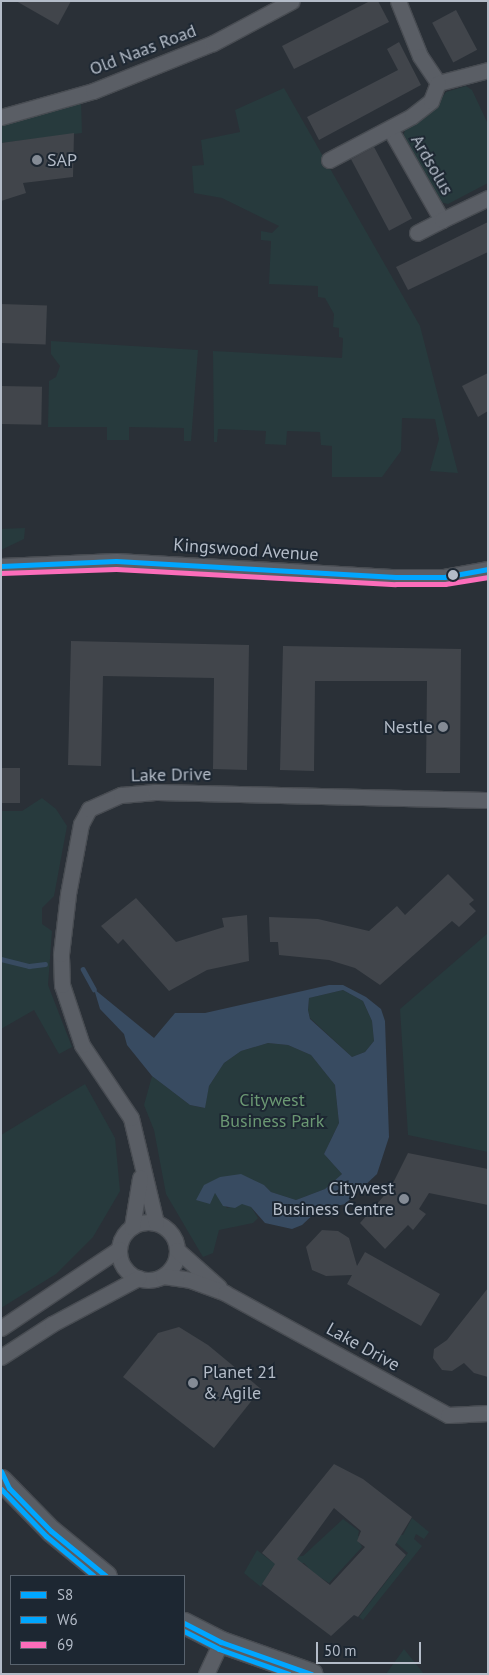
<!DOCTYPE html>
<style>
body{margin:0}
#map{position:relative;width:489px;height:1675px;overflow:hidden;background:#2a3037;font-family:"PT Sans",sans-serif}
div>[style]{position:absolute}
.green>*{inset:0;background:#273a3d}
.water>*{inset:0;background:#384b61}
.stream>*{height:4.5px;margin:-2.25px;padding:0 2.25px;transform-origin:2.25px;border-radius:2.25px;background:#384b61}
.building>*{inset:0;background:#41454b;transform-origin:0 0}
.roads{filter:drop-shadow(1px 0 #484c52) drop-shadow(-1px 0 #484c52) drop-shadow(0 1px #484c52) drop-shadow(0 -1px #484c52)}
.street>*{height:15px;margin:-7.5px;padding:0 7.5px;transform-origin:7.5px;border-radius:7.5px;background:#5a5e65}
.street>.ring{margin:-7.5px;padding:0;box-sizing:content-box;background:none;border:15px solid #5a5e65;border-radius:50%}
.secondary>*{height:21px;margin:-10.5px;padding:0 10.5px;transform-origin:10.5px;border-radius:10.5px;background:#585d64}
.bus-1>*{height:5px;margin:-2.5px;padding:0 2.5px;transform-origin:2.5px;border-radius:2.5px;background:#00a6ff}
.bus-2>*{height:5px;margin:-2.5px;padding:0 2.5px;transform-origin:2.5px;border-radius:2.5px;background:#00a6ff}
.bus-3>*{height:5px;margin:-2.5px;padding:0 2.5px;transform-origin:2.5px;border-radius:2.5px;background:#fb6dba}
.dots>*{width:14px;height:14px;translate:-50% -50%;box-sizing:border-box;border:2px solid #1d2732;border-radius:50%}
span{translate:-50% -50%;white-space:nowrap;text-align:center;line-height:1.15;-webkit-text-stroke:4px #1d2732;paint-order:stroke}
.street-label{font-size:18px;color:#b4bcc8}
.poi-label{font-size:18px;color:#b4bcc8}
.left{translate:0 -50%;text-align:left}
.right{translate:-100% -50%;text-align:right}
.park-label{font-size:18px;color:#6b9873}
.frame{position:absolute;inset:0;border:2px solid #b4bcc8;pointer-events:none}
.legend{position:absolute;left:10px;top:1575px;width:175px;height:90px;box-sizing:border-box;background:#1d2732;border:1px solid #59636e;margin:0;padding:6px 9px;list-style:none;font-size:15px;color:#b4bcc8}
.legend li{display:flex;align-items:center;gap:10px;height:25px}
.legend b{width:25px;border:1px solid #59636e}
.scale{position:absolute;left:316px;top:1642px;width:105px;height:22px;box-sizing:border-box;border:2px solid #b4bcc8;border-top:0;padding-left:6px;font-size:15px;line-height:18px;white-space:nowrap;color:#b4bcc8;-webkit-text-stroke:4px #1d2732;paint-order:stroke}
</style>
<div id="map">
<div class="green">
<i style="clip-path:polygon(466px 86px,472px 90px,488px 124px,488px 183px,448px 204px,440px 202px,403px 137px,405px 130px,435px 108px,446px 92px)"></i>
<i style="clip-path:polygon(284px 88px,420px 326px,458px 473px,430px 471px,439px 439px,435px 419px,402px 418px,401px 451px,382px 477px,332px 477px,332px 446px,321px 445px,320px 432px,287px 431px,286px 445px,265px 444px,266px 431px,218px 429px,217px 442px,214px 442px,213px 351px,342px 358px,343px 338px,339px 337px,339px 328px,333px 327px,334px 314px,325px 298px,318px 297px,318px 286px,269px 284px,271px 241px,261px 240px,261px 231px,272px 233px,279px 226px,222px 198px,194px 193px,192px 166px,204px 165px,201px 140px,240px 132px,235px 110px)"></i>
<i style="clip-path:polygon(81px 102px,82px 133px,1px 143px,1px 123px)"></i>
<i style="clip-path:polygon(51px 341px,198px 350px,191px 441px,184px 441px,184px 428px,129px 427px,129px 440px,107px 440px,107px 427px,48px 427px,49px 381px,56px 377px,60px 366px,51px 354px)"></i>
<i style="clip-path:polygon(25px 528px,24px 539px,1px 550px,1px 529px)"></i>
<i style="clip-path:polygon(42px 798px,56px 809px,67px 826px,54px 896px,42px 908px,42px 924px,52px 931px,48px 985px,72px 1047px,59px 1054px,34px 1010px,1px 1029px,1px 811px,22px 811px)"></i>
<i style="clip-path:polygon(488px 933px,488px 1152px,408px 1135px,400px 1009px)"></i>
<i style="clip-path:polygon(343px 990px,363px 1001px,372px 1021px,374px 1041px,365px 1052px,352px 1057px,310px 1018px,308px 1010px,309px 998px)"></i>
<i style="clip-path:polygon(268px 1043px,288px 1045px,311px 1055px,335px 1085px,339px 1123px,324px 1154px,342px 1174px,325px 1189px,296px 1200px,271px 1192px,264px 1185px,220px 1177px,212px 1196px,215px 1193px,227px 1208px,242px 1203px,251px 1207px,258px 1218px,253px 1223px,219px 1230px,213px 1253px,203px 1257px,166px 1194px,154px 1130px,144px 1105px,152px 1076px,190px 1105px,204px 1108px,209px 1086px,224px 1063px,241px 1051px)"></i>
<i style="clip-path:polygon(85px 1084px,115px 1138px,120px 1191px,93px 1237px,56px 1274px,1px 1308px,1px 1135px)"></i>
<i style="clip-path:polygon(412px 1518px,429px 1532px,424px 1539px,416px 1534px,414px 1539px,422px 1546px,363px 1620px,359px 1617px,408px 1553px,392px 1539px,359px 1542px,362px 1547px,329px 1583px,310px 1571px,304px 1572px,308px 1567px,304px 1563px,272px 1568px,261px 1587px,244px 1573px,257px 1550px,271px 1561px,274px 1557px,303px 1556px,343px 1519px,359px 1531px,358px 1536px,403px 1535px)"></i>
<i style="clip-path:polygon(404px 1649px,424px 1674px,386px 1674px)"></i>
</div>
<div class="water">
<i style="clip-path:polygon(evenodd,329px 985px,343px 985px,366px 997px,381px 1009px,385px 1021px,389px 1137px,377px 1174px,345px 1204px,317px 1211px,302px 1225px,292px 1229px,265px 1223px,251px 1207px,242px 1204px,235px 1208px,223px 1206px,215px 1193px,210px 1204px,196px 1200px,204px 1185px,220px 1177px,241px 1174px,264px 1185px,271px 1192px,296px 1200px,325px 1189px,342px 1174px,324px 1154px,339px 1123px,335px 1085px,311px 1055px,288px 1045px,268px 1043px,241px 1051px,224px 1063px,209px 1086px,205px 1108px,190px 1105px,152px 1076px,127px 1045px,124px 1034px,100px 1009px,94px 989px,154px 1038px,175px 1013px,205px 1013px,329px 985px,343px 990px,363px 1001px,372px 1021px,374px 1041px,365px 1052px,352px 1057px,310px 1019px,308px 1010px,309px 998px,343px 990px)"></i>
</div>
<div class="stream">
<i style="left:1px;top:959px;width:29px;rotate:14deg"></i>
<i style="left:29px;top:966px;width:16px;rotate:-7deg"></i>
<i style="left:83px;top:969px;width:23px;rotate:61deg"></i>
</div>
<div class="building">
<i style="clip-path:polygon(16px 1px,71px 1px,58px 25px)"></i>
<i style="clip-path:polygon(370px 1px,378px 1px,389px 22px,294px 69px,282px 46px)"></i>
<i style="left:456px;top:10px;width:45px;height:27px;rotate:62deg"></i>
<i style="clip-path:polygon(399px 42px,421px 85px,319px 140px,307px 117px,398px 70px,387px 49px)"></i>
<i style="clip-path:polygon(74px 133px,73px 177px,23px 183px,26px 193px,1px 201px,1px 143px)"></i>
<i style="left:374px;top:147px;width:81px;height:26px;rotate:62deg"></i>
<i style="clip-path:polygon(488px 222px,488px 252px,408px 290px,396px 267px)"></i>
<i style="left:1px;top:304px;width:46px;height:39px;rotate:2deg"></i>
<i style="clip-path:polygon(488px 373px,488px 411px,478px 417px,462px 386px)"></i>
<i style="left:1px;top:386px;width:41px;height:38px;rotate:1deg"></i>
<i style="clip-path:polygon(71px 641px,249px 645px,247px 770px,213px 769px,214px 678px,103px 676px,101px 766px,68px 765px)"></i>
<i style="clip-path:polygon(283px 646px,461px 649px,460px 773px,426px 773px,427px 681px,315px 681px,314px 771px,280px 770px)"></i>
<i style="left:1px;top:768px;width:19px;height:35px"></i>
<i style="clip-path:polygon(448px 874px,474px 900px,469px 904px,476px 911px,459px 927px,452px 921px,380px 985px,355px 968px,329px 960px,279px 955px,278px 942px,270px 942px,269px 917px,318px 919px,369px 931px,397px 906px,405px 915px)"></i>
<i style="clip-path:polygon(136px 898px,176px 942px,224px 927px,222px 918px,247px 915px,249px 961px,207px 970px,169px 991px,123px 939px,118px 944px,101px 926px)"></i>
<i style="clip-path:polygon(408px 1153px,488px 1169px,488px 1205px,429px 1193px,419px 1209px,426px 1214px,413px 1230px,408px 1225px,385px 1249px,360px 1223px,390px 1189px)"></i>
<i style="clip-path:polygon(322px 1230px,338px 1231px,349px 1238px,357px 1266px,365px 1252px,440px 1294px,421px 1326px,347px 1284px,352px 1275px,326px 1276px,312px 1270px,306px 1247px)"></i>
<i style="clip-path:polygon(488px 1288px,488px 1377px,474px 1373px,464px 1363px,452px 1371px,442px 1370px,433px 1358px,434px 1349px,447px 1340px)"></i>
<i style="clip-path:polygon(179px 1327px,208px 1345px,261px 1389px,214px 1448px,123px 1377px,158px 1333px)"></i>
<i style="clip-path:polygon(evenodd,334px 1464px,363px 1479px,412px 1517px,395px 1545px,406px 1555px,358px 1617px,354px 1615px,331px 1636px,262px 1584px,275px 1564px,262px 1553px,334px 1464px,334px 1508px,361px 1531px,357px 1541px,365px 1547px,330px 1585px,297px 1559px,334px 1508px)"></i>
</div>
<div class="roads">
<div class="street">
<i style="left:398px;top:1px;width:59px;rotate:68.2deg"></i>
<i style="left:420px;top:56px;width:32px;rotate:56deg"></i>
<i style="left:438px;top:83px;width:52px;rotate:-14.6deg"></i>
<i style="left:1px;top:117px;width:96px;rotate:-15.8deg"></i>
<i style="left:93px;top:91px;width:129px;rotate:-21.8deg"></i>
<i style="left:213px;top:43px;width:89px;rotate:-28deg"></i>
<i style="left:390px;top:129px;width:105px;rotate:60.3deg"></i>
<i style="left:442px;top:220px;width:28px;rotate:153deg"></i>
<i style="left:329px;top:160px;width:94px;rotate:-27.9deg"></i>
<i style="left:412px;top:116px;width:24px;rotate:-38deg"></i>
<i style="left:431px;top:101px;width:19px;rotate:-69deg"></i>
<i style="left:442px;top:220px;width:51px;rotate:-25.6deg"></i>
<i style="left:1px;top:566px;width:115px;rotate:-2.5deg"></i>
<i style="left:116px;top:561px;width:280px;rotate:3.3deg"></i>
<i style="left:396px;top:577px;width:48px"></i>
<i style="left:444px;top:577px;width:45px;rotate:-10.3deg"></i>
<i class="ring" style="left:119px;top:1222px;width:43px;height:43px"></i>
<i style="left:156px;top:1223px;width:108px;rotate:-103.4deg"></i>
<i style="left:131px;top:1118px;width:88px;rotate:-123.9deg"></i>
<i style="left:82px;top:1045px;width:63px;rotate:-108.4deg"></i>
<i style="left:62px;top:985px;width:31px;rotate:-92deg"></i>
<i style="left:61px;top:954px;width:60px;rotate:-83.3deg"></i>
<i style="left:68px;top:894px;width:71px;rotate:-79.5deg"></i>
<i style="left:81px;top:824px;width:17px;rotate:-62deg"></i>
<i style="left:89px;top:809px;width:35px;rotate:-24deg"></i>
<i style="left:121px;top:795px;width:34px;rotate:-5deg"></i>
<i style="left:155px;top:792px;width:333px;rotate:1.4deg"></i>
<i style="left:132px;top:1227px;width:50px;rotate:-80.7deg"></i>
<i style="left:177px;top:1250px;width:56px;rotate:41.4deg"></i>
<i style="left:163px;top:1276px;width:27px;rotate:8deg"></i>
<i style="left:190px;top:1280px;width:37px;rotate:20deg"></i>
<i style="left:225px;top:1293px;width:254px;rotate:28.7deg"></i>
<i style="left:448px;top:1415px;width:40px;rotate:-2.9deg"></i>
<i style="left:1px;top:1328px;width:142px;rotate:-33.8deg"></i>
<i style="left:1px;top:1357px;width:61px;rotate:-32.9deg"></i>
<i style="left:52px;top:1324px;width:98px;rotate:-28.1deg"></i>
<i style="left:206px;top:1674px;width:35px;rotate:-65deg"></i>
</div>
<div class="secondary">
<i style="left:1px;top:1480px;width:71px;rotate:45.6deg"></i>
<i style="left:51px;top:1531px;width:71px;rotate:39.3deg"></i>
<i style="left:184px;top:1623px;width:42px;rotate:27.2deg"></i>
<i style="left:221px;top:1642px;width:96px;rotate:19.4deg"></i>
</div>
</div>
<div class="bus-1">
<i style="left:1px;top:566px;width:115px;rotate:-2.5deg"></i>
<i style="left:116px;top:561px;width:280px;rotate:3.3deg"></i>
<i style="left:396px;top:577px;width:48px"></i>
<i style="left:444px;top:577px;width:45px;rotate:-10.3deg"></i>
<i style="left:1px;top:1471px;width:19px;rotate:65deg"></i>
<i style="left:9px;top:1488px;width:60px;rotate:45.7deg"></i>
<i style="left:51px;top:1531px;width:71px;rotate:39.3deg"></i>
<i style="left:184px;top:1623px;width:42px;rotate:27.2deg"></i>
<i style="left:221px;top:1642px;width:96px;rotate:19.6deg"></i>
</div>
<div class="bus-2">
<i style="left:1px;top:1489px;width:65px;rotate:46.2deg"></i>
<i style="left:46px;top:1536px;width:62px;rotate:39.8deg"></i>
<i style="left:184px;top:1631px;width:39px;rotate:27deg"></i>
<i style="left:219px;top:1649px;width:74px;rotate:19.7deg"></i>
</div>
<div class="bus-3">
<i style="left:1px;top:573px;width:115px;rotate:-2deg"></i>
<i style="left:116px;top:569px;width:280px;rotate:3.1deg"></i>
<i style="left:396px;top:584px;width:49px"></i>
<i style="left:445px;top:584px;width:44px;rotate:-9.2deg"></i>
</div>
<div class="dots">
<i style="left:37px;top:160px;background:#848b95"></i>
<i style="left:453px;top:575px;background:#b4bcc8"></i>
<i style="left:443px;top:727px;background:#848b95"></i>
<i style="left:404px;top:1199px;background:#848b95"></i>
<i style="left:193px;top:1383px;background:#848b95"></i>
</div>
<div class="street-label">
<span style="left:143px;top:50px;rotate:-21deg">Old Naas Road</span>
<span style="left:432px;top:165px;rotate:60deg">Ardsolus</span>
<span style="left:246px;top:550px;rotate:4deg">Kingswood Avenue</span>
<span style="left:171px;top:775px;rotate:-1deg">Lake Drive</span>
<span style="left:363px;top:1347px;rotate:29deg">Lake Drive</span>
</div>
<div class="poi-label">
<span class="left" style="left:47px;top:160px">SAP</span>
<span class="right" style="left:433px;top:727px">Nestle</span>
<span class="right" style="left:394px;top:1199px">Citywest<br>Business Centre</span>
<span class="left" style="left:203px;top:1383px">Planet 21<br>&amp; Agile</span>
</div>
<div class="park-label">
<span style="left:272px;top:1111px">Citywest<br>Business Park</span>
</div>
<div class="frame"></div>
<ul class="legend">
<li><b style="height:6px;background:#00a6ff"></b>S8</li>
<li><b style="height:6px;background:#00a6ff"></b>W6</li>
<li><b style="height:6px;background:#fb6dba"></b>69</li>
</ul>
<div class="scale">50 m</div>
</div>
